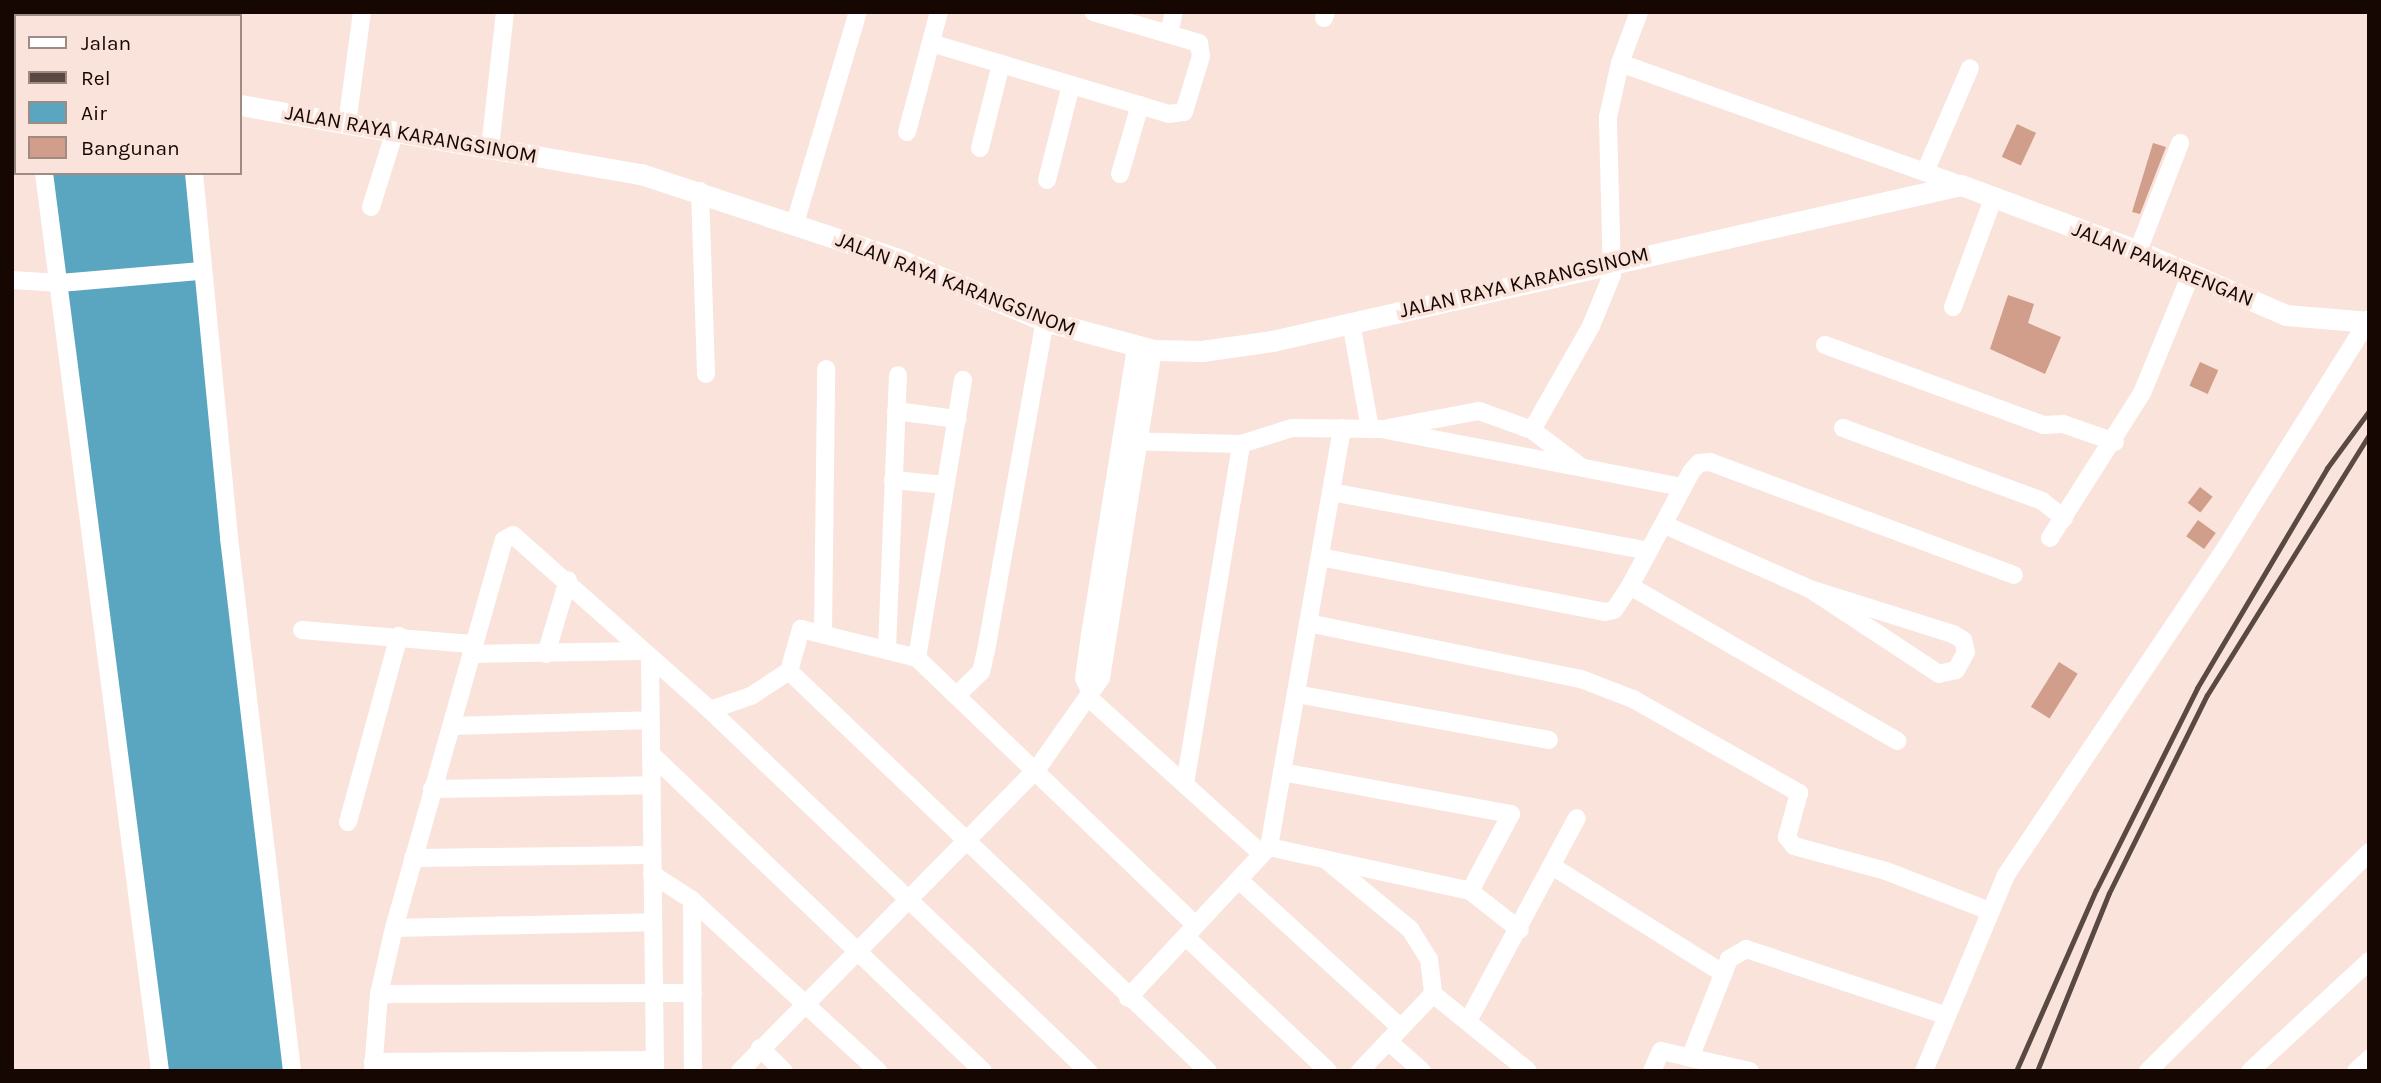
<!DOCTYPE html>
<style>
body{margin:0}
#map{position:relative;width:2381px;height:1083px;overflow:hidden;background:#f9e3db;font-family:Karla,sans-serif}
div>[style]{position:absolute}
.water>*{inset:0;background:#5aa5bf;transform-origin:0 0}
.building>*{inset:0;background:#d09e8a;transform-origin:0 0}
.minor>*{height:18px;margin:-9px;padding:0 9px;transform-origin:9px;border-radius:9px;background:#fff}
.tertiary>*{height:21px;margin:-10.5px;padding:0 10.5px;transform-origin:10.5px;border-radius:10.5px;background:#fff}
.rail>*{height:5px;margin:-2.5px;padding:0 2.5px;transform-origin:2.5px;border-radius:2.5px;background:#5a4842}
span{translate:-50% -50%;white-space:nowrap;text-align:center;line-height:1.15;-webkit-text-stroke:7px #f9e3db;paint-order:stroke}
.street-label{font-size:21px;color:#170702}
.frame{position:absolute;inset:0;border:14px solid #170702;pointer-events:none}
.legend{position:absolute;left:14px;top:14px;width:228px;height:161px;box-sizing:border-box;background:#f9e3db;border:2px solid #9f8b84;margin:0;padding:9px 12px;list-style:none;font-size:21px;color:#170702}
.legend li{display:flex;align-items:center;gap:14px;height:35px}
.legend b{width:35px;border:2px solid #9f8b84}
</style>
<div id="map">
<div class="water">
<i style="left:26px;top:12px;width:145px;height:4px"></i>
<i style="clip-path:polygon(44px 173px,194px 173px,293px 1071px,160px 1071px)"></i>
</div>
<div class="building">
<i style="left:2017px;top:124px;width:21px;height:36px;rotate:25deg"></i>
<i style="clip-path:polygon(2153px 143px,2166px 147px,2140px 214px,2132px 212px)"></i>
<i style="clip-path:polygon(2008px 295px,2034px 304px,2028px 323px,2061px 337px,2045px 374px,1990px 349px)"></i>
<i style="left:2200px;top:362px;width:20px;height:26px;rotate:24deg"></i>
<i style="left:2200px;top:487px;width:16px;height:20px;rotate:38deg"></i>
<i style="left:2198px;top:520px;width:22px;height:20px;rotate:36deg"></i>
<i style="left:2059px;top:662px;width:22px;height:53px;rotate:32deg"></i>
</div>
<div class="minor">
<i style="left:26px;top:12px;width:4px;rotate:90deg"></i>
<i style="left:171px;top:12px;width:4px;rotate:90deg"></i>
<i style="left:1639px;top:12px;width:54px;rotate:110.4deg"></i>
<i style="left:1620px;top:63px;width:362px;rotate:19.7deg"></i>
<i style="left:1324px;top:18px;width:6px;rotate:-72deg"></i>
<i style="left:1169px;top:33px;width:22px;rotate:-77deg"></i>
<i style="left:931px;top:43px;width:248px;rotate:16.6deg"></i>
<i style="left:1169px;top:114px;width:15px;rotate:-8deg"></i>
<i style="left:1184px;top:112px;width:59px;rotate:-73.1deg"></i>
<i style="left:1201px;top:56px;width:13px;rotate:-99deg"></i>
<i style="left:1199px;top:43px;width:110px;rotate:-163.7deg"></i>
<i style="left:347px;top:124px;width:113px;rotate:-82.4deg"></i>
<i style="left:907px;top:132px;width:124px;rotate:-75.1deg"></i>
<i style="left:490px;top:148px;width:137px;rotate:-83.7deg"></i>
<i style="left:980px;top:148px;width:87px;rotate:-76deg"></i>
<i style="left:1925px;top:172px;width:113px;rotate:-66.6deg"></i>
<i style="left:44px;top:173px;width:905px;rotate:82.64deg"></i>
<i style="left:194px;top:173px;width:367px;rotate:84.5deg"></i>
<i style="left:229px;top:538px;width:537px;rotate:83.26deg"></i>
<i style="left:1120px;top:174px;width:72px;rotate:-73.8deg"></i>
<i style="left:1047px;top:180px;width:98px;rotate:-75.8deg"></i>
<i style="left:700px;top:191px;width:183px;rotate:88.1deg"></i>
<i style="left:371px;top:207px;width:80px;rotate:-72.5deg"></i>
<i style="left:795px;top:223px;width:220px;rotate:-73.4deg"></i>
<i style="left:2138px;top:251px;width:116px;rotate:-68.7deg"></i>
<i style="left:12px;top:280px;width:48px;rotate:3.6deg"></i>
<i style="left:60px;top:283px;width:142px;rotate:-4.9deg"></i>
<i style="left:1953px;top:307px;width:118px;rotate:-69.7deg"></i>
<i style="left:1351px;top:322px;width:109px;rotate:79.9deg"></i>
<i style="left:1825px;top:345px;width:233px;rotate:20.1deg"></i>
<i style="left:2044px;top:425px;width:19px;rotate:-3deg"></i>
<i style="left:2063px;top:424px;width:55px;rotate:19.1deg"></i>
<i style="left:896px;top:411px;width:62px;rotate:7.5deg"></i>
<i style="left:1388px;top:428px;width:93px;rotate:-10.6deg"></i>
<i style="left:1479px;top:411px;width:56px;rotate:19.7deg"></i>
<i style="left:1532px;top:430px;width:61px;rotate:37.1deg"></i>
<i style="left:1843px;top:428px;width:212px;rotate:20.1deg"></i>
<i style="left:2042px;top:501px;width:28px;rotate:38deg"></i>
<i style="left:1532px;top:430px;width:120px;rotate:-60.4deg"></i>
<i style="left:1591px;top:326px;width:55px;rotate:-67.6deg"></i>
<i style="left:1612px;top:275px;width:158px;rotate:-91.5deg"></i>
<i style="left:1608px;top:117px;width:55px;rotate:-77.5deg"></i>
<i style="left:1121px;top:441px;width:120px;rotate:1.4deg"></i>
<i style="left:1241px;top:444px;width:53px;rotate:-17.4deg"></i>
<i style="left:1292px;top:428px;width:89px;rotate:0.6deg"></i>
<i style="left:1381px;top:429px;width:307px;rotate:10.9deg"></i>
<i style="left:893px;top:480px;width:53px;rotate:5.4deg"></i>
<i style="left:1331px;top:492px;width:323px;rotate:10.5deg"></i>
<i style="left:1665px;top:525px;width:158px;rotate:23.8deg"></i>
<i style="left:1810px;top:589px;width:150px;rotate:17.5deg"></i>
<i style="left:1953px;top:634px;width:12px;rotate:31deg"></i>
<i style="left:1963px;top:640px;width:12px;rotate:76deg"></i>
<i style="left:1966px;top:652px;width:21px;rotate:119deg"></i>
<i style="left:1956px;top:670px;width:17px;rotate:167deg"></i>
<i style="left:1939px;top:674px;width:154px;rotate:-146.6deg"></i>
<i style="left:2050px;top:538px;width:172px;rotate:-57.6deg"></i>
<i style="left:2142px;top:393px;width:129px;rotate:-67.6deg"></i>
<i style="left:1320px;top:557px;width:290px;rotate:10.9deg"></i>
<i style="left:1605px;top:612px;width:9px;rotate:-13deg"></i>
<i style="left:1614px;top:610px;width:29px;rotate:-56deg"></i>
<i style="left:1630px;top:586px;width:129px;rotate:-61.8deg"></i>
<i style="left:1691px;top:472px;width:12px;rotate:-48deg"></i>
<i style="left:1699px;top:463px;width:11px;rotate:-5deg"></i>
<i style="left:1710px;top:462px;width:324px;rotate:20.4deg"></i>
<i style="left:1630px;top:586px;width:309px;rotate:30.1deg"></i>
<i style="left:1308px;top:623px;width:279px;rotate:11.6deg"></i>
<i style="left:1581px;top:679px;width:56px;rotate:21deg"></i>
<i style="left:1633px;top:699px;width:191px;rotate:29.5deg"></i>
<i style="left:1799px;top:793px;width:46px;rotate:105.3deg"></i>
<i style="left:1787px;top:837px;width:11px;rotate:52deg"></i>
<i style="left:1794px;top:846px;width:95px;rotate:15.2deg"></i>
<i style="left:1886px;top:871px;width:108px;rotate:21.1deg"></i>
<i style="left:302px;top:630px;width:173px;rotate:4.7deg"></i>
<i style="left:823px;top:633px;width:264px;rotate:-89.3deg"></i>
<i style="left:887px;top:649px;width:274px;rotate:-87.7deg"></i>
<i style="left:471px;top:654px;width:170px;rotate:-1deg"></i>
<i style="left:546px;top:654px;width:77px;rotate:-73.4deg"></i>
<i style="left:917px;top:658px;width:282px;rotate:-80.6deg"></i>
<i style="left:650px;top:660px;width:411px;rotate:89.3deg"></i>
<i style="left:789px;top:671px;width:579px;rotate:43.67deg"></i>
<i style="left:1089px;top:689px;width:12px;rotate:-114deg"></i>
<i style="left:1084px;top:678px;width:43px;rotate:-82.1deg"></i>
<i style="left:1090px;top:635px;width:291px;rotate:-80.9deg"></i>
<i style="left:1296px;top:694px;width:257px;rotate:10.3deg"></i>
<i style="left:957px;top:695px;width:33px;rotate:-44deg"></i>
<i style="left:981px;top:672px;width:22px;rotate:-77deg"></i>
<i style="left:986px;top:651px;width:335px;rotate:-79.9deg"></i>
<i style="left:1088px;top:697px;width:234px;rotate:42.1deg"></i>
<i style="left:710px;top:710px;width:43px;rotate:-18.9deg"></i>
<i style="left:751px;top:696px;width:45px;rotate:-33.3deg"></i>
<i style="left:789px;top:671px;width:44px;rotate:-74.1deg"></i>
<i style="left:801px;top:629px;width:120px;rotate:14deg"></i>
<i style="left:917px;top:658px;width:385px;rotate:43.8deg"></i>
<i style="left:452px;top:726px;width:198px;rotate:-1.7deg"></i>
<i style="left:651px;top:754px;width:459px;rotate:43.7deg"></i>
<i style="left:1282px;top:772px;width:233px;rotate:10.4deg"></i>
<i style="left:1511px;top:814px;width:87px;rotate:118deg"></i>
<i style="left:1185px;top:784px;width:345px;rotate:-80.6deg"></i>
<i style="left:432px;top:789px;width:219px;rotate:-1deg"></i>
<i style="left:348px;top:822px;width:193px;rotate:-74.7deg"></i>
<i style="left:1269px;top:847px;width:206px;rotate:12.3deg"></i>
<i style="left:1470px;top:891px;width:63px;rotate:38deg"></i>
<i style="left:413px;top:858px;width:238px;rotate:-0.7deg"></i>
<i style="left:1325px;top:859px;width:110px;rotate:39.5deg"></i>
<i style="left:1410px;top:929px;width:36px;rotate:58deg"></i>
<i style="left:1429px;top:959px;width:35px;rotate:83deg"></i>
<i style="left:1433px;top:994px;width:106px;rotate:133.5deg"></i>
<i style="left:1555px;top:868px;width:199px;rotate:32.1deg"></i>
<i style="left:652px;top:874px;width:48px;rotate:33deg"></i>
<i style="left:692px;top:900px;width:253px;rotate:42.6deg"></i>
<i style="left:1239px;top:880px;width:219px;rotate:42.4deg"></i>
<i style="left:692px;top:900px;width:171px;rotate:89.7deg"></i>
<i style="left:394px;top:928px;width:258px;rotate:-1.3deg"></i>
<i style="left:1186px;top:937px;width:195px;rotate:43.3deg"></i>
<i style="left:379px;top:994px;width:314px;rotate:-0.2deg"></i>
<i style="left:1433px;top:994px;width:122px;rotate:39deg"></i>
<i style="left:1128px;top:998px;width:207px;rotate:-47deg"></i>
<i style="left:1269px;top:847px;width:425px;rotate:-80.1deg"></i>
<i style="left:1468px;top:1021px;width:230px;rotate:-61.8deg"></i>
<i style="left:1388px;top:1041px;width:45px;rotate:41.4deg"></i>
<i style="left:760px;top:1048px;width:33px;rotate:44deg"></i>
<i style="left:1690px;top:1058px;width:106px;rotate:-68.5deg"></i>
<i style="left:1729px;top:959px;width:20px;rotate:-30deg"></i>
<i style="left:1746px;top:949px;width:209px;rotate:18.4deg"></i>
<i style="left:373px;top:1062px;width:282px;rotate:-0.4deg"></i>
<i style="left:373px;top:1071px;width:77px;rotate:-85.5deg"></i>
<i style="left:379px;top:994px;width:68px;rotate:-77.2deg"></i>
<i style="left:394px;top:928px;width:403px;rotate:-74.2deg"></i>
<i style="left:504px;top:540px;width:10px;rotate:-29deg"></i>
<i style="left:513px;top:535px;width:264px;rotate:41.6deg"></i>
<i style="left:710px;top:710px;width:523px;rotate:43.68deg"></i>
<i style="left:740px;top:1071px;width:424px;rotate:-45.5deg"></i>
<i style="left:1037px;top:769px;width:111px;rotate:-54.9deg"></i>
<i style="left:1101px;top:678px;width:332px;rotate:-81deg"></i>
<i style="left:1652px;top:1071px;width:22px;rotate:-66deg"></i>
<i style="left:1661px;top:1051px;width:91px;rotate:12.7deg"></i>
<i style="left:1924px;top:1071px;width:212px;rotate:-67.3deg"></i>
<i style="left:2006px;top:875px;width:389px;rotate:-56.1deg"></i>
<i style="left:2223px;top:552px;width:275px;rotate:-57.9deg"></i>
<i style="left:2148px;top:1071px;width:311px;rotate:-44.7deg"></i>
<i style="left:2250px;top:1071px;width:162px;rotate:-42.7deg"></i>
<i style="left:2356px;top:1071px;width:18px;rotate:-43deg"></i>
</div>
<div class="tertiary">
<i style="left:240px;top:105px;width:407px;rotate:9.8deg"></i>
<i style="left:641px;top:174px;width:271px;rotate:18.3deg"></i>
<i style="left:898px;top:259px;width:160px;rotate:22.9deg"></i>
<i style="left:1045px;top:321px;width:112px;rotate:15deg"></i>
<i style="left:1153px;top:350px;width:49px;rotate:1.2deg"></i>
<i style="left:1202px;top:351px;width:71px;rotate:-8.1deg"></i>
<i style="left:1272px;top:341px;width:706px;rotate:-12.76deg"></i>
<i style="left:1961px;top:185px;width:189px;rotate:20.4deg"></i>
<i style="left:2138px;top:251px;width:161px;rotate:23.4deg"></i>
<i style="left:2286px;top:315px;width:83px;rotate:4.8deg"></i>
<i style="left:12px;top:120px;width:4px;rotate:-14deg"></i>
</div>
<div class="rail">
<i style="left:2016px;top:1071px;width:198px;rotate:-66.2deg"></i>
<i style="left:2096px;top:890px;width:226px;rotate:-63.4deg"></i>
<i style="left:2197px;top:688px;width:256px;rotate:-59.4deg"></i>
<i style="left:2327px;top:468px;width:71px;rotate:-53.6deg"></i>
<i style="left:2037px;top:1071px;width:192px;rotate:-68deg"></i>
<i style="left:2109px;top:893px;width:221px;rotate:-63.7deg"></i>
<i style="left:2207px;top:695px;width:306px;rotate:-58.1deg"></i>
</div>
<div class="street-label">
<span style="left:411px;top:134px;rotate:10deg">JALAN RAYA KARANGSINOM</span>
<span style="left:2163px;top:264px;rotate:22deg">JALAN PAWARENGAN</span>
<span style="left:1524px;top:282px;rotate:-13deg">JALAN RAYA KARANGSINOM</span>
<span style="left:956px;top:284px;rotate:21deg">JALAN RAYA KARANGSINOM</span>
</div>
<div class="frame"></div>
<ul class="legend">
<li><b style="height:9px;background:#fff"></b>Jalan</li>
<li><b style="height:9px;background:#5a4842"></b>Rel</li>
<li><b style="height:19px;background:#5aa5bf"></b>Air</li>
<li><b style="height:19px;background:#d09e8a"></b>Bangunan</li>
</ul>
</div>
